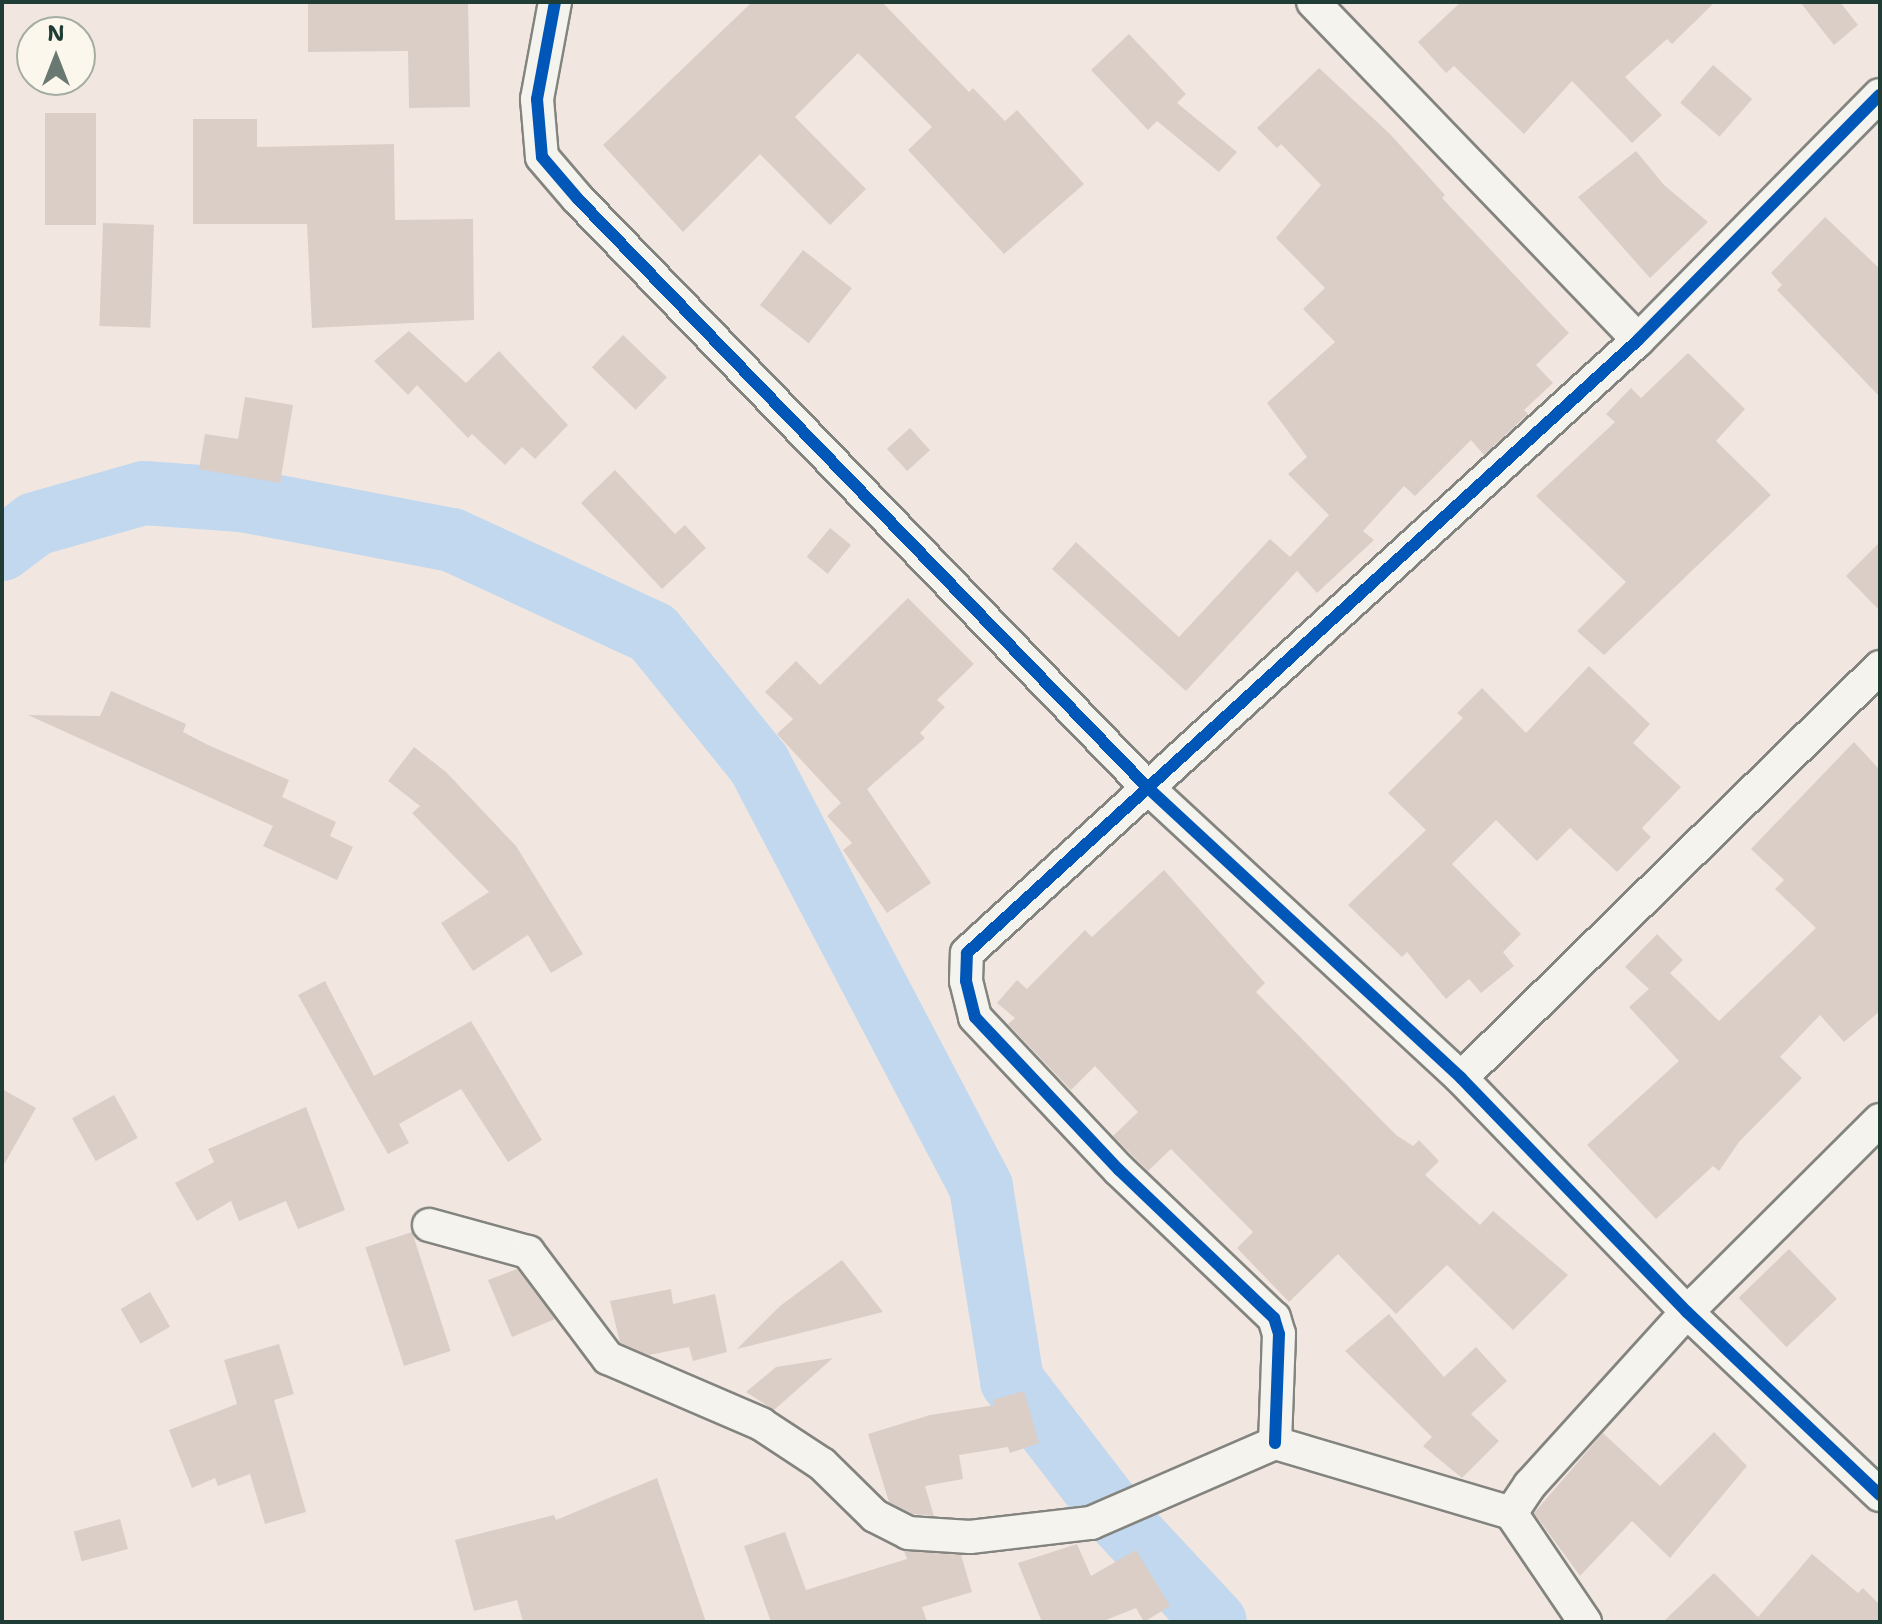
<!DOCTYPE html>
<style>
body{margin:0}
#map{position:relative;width:1882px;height:1624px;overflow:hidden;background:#f2e7e0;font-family:"Shantell Sans",sans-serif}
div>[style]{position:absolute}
.river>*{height:64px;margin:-32px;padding:0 32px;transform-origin:32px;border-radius:32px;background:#c1d8ef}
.building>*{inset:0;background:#dbcec7;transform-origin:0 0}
.roads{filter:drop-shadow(2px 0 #83847f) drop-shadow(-2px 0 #83847f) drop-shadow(0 2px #83847f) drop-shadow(0 -2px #83847f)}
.minor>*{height:32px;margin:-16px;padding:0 16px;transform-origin:16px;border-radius:16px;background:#f5f3ee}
.cycleway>*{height:12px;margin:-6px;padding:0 6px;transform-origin:6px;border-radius:6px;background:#0057b8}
span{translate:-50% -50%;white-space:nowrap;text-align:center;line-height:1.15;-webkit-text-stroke:8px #fbf7ec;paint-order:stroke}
.frame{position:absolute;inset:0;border:4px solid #1f3d34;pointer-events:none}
.north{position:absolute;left:16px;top:16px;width:80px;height:80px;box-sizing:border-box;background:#fbf7ec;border:2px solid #a3ada2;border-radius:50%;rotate:0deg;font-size:22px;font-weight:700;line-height:32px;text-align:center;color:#1f3d34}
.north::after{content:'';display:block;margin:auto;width:28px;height:36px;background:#697870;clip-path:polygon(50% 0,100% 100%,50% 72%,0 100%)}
</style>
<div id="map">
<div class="river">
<i style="left:2px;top:549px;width:41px;rotate:-37.1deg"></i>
<i style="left:35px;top:524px;width:113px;rotate:-15.9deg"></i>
<i style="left:144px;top:493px;width:98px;rotate:4.1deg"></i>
<i style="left:242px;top:500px;width:214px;rotate:10.8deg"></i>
<i style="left:452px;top:540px;width:221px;rotate:24.8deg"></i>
<i style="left:653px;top:633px;width:169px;rotate:51deg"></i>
<i style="left:759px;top:764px;width:478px;rotate:62.3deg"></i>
<i style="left:981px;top:1187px;width:196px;rotate:80.9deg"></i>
<i style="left:1012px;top:1381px;width:170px;rotate:52.4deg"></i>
<i style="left:1116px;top:1516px;width:145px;rotate:47deg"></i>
</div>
<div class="building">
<i style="clip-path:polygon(308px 2px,468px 2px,470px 107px,409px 108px,408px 51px,308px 52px)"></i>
<i style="clip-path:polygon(752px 2px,882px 2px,969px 92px,973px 88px,1005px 121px,1017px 110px,1084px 184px,1004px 254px,908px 150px,932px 127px,858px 53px,795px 117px,866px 189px,830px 225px,760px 154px,683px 232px,603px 145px)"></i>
<i style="clip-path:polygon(1461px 2px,1715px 2px,1672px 44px,1667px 39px,1625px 77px,1662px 115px,1632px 143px,1572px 81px,1524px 134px,1454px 66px,1446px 73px,1418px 42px)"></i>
<i style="clip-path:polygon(1800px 2px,1840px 2px,1858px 25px,1834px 45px)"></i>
<i style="clip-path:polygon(1129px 34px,1186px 94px,1177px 103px,1237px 152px,1219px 172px,1157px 121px,1148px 130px,1091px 70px)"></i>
<i style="left:1713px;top:65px;width:52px;height:50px;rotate:41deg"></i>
<i style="clip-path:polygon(1319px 68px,1390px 134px,1445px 195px,1442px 198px,1569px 333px,1536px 365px,1553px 383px,1524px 410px,1528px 414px,1484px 455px,1471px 440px,1415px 496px,1404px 486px,1363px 531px,1374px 540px,1317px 593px,1297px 571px,1186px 691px,1052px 569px,1076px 542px,1179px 637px,1270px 539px,1290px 557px,1329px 515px,1288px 474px,1307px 457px,1267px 403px,1335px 342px,1303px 309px,1325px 288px,1276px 238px,1321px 185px,1281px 144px,1277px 148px,1257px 128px)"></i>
<i style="left:45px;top:113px;width:51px;height:112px"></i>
<i style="clip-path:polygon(193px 119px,257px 119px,257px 147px,394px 144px,395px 220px,473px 219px,474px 320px,312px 328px,307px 224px,193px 224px)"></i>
<i style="clip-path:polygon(1636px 151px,1664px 185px,1708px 222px,1650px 278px,1578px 197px)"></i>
<i style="clip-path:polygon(1825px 217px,1880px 269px,1880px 397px,1777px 290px,1782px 285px,1771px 273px)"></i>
<i style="left:103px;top:223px;width:51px;height:103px;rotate:2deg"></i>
<i style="left:803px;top:250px;width:62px;height:70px;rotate:38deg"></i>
<i style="clip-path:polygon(409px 331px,466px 383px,499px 351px,568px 425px,535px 459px,522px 447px,505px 465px,472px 434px,468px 438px,417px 385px,408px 395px,374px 361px)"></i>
<i style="left:623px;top:335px;width:61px;height:45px;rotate:44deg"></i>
<i style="clip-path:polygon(1688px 353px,1745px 409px,1716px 441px,1771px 495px,1604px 655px,1577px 631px,1626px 582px,1536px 496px,1615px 422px,1606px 414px,1631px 388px,1641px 398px)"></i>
<i style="clip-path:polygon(245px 397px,293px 405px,280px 483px,199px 469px,205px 434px,238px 439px)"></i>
<i style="left:910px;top:428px;width:30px;height:31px;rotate:48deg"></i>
<i style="clip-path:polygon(615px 470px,675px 534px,685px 525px,706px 548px,662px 589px,581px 503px)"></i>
<i style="left:830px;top:528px;width:27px;height:37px;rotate:39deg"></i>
<i style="clip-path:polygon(1880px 542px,1880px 611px,1846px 576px)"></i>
<i style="clip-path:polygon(908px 598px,974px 664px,937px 700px,945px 707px,920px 733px,925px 738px,867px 789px,931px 883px,887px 913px,843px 850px,852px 843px,827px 816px,841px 803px,777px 734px,793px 719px,765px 692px,796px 661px,820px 685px)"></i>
<i style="clip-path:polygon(1589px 666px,1650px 724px,1633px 743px,1681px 787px,1642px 828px,1651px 837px,1617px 872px,1570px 828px,1537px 861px,1496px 820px,1452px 864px,1521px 934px,1503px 952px,1514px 966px,1481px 993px,1469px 979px,1446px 999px,1407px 952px,1402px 957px,1348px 905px,1426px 830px,1388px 793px,1463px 718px,1457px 713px,1482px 688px,1526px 733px)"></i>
<i style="clip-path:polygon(111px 691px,186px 724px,183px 732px,208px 745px,289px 780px,282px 797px,336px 822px,330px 836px,353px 847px,337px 880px,263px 846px,273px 826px,28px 715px,100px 716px)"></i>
<i style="clip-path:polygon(1854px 742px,1880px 770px,1880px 1011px,1844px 1042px,1820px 1015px,1780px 1057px,1802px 1078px,1739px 1142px,1719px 1171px,1713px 1166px,1656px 1219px,1587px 1145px,1679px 1061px,1629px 1007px,1649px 989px,1625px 967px,1657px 934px,1683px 960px,1670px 973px,1719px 1021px,1816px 928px,1775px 889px,1784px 880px,1751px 849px)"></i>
<i style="clip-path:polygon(414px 747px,446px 772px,516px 846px,583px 954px,551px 973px,528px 935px,473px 971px,441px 923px,489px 892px,412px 813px,420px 806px,388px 781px)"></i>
<i style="clip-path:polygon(1164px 870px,1265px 983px,1256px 992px,1396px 1135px,1413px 1146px,1419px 1140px,1439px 1161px,1425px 1175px,1480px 1225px,1493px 1211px,1568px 1275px,1513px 1330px,1447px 1265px,1396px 1314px,1338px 1254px,1289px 1302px,1237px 1248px,1253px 1232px,1171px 1149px,1148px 1171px,1113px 1136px,1138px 1112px,1095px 1066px,1071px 1090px,1008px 1024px,1015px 1018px,997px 1003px,1017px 980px,1027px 989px,1085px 930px,1092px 937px)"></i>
<i style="clip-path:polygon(325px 981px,374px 1076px,471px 1021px,542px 1140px,508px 1162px,461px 1089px,399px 1124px,409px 1143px,388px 1154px,298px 995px)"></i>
<i style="clip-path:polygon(2px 1089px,36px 1108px,2px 1168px)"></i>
<i style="left:114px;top:1095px;width:49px;height:48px;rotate:61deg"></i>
<i style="clip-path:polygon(306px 1107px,345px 1210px,298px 1229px,286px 1201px,239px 1221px,231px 1201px,197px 1221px,175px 1183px,214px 1162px,208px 1149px)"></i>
<i style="left:412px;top:1232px;width:125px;height:49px;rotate:72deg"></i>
<i style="left:1789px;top:1249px;width:69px;height:70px;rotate:46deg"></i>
<i style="clip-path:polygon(842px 1260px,883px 1312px,737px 1349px,780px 1306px)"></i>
<i style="clip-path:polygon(517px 1269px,555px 1319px,512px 1337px,488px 1280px)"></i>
<i style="clip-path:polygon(671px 1289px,673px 1304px,715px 1294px,727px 1352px,693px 1361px,689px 1347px,649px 1355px,620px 1343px,610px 1301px)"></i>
<i style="left:150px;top:1292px;width:40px;height:34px;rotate:60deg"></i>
<i style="clip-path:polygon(1389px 1314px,1444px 1377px,1476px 1347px,1507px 1381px,1471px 1414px,1499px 1441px,1462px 1478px,1423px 1446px,1432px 1437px,1345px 1351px)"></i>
<i style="clip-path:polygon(279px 1344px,294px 1394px,274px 1400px,306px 1512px,265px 1524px,250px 1474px,218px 1486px,215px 1478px,192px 1488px,169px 1430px,237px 1404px,224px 1360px)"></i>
<i style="clip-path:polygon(833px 1358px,774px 1410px,746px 1392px,776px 1367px)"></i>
<i style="clip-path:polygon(1024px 1391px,1039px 1443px,1010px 1453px,1008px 1447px,959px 1455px,963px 1479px,925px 1486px,934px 1516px,913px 1514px,889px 1502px,868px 1434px,930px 1415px,995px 1405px,993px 1400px)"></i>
<i style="clip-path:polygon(1714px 1432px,1747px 1466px,1670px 1558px,1632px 1521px,1580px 1576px,1534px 1513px,1603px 1433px,1660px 1486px)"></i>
<i style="clip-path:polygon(657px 1478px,706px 1622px,523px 1622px,517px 1600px,474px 1611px,455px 1540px,554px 1515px,556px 1520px)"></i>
<i style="left:120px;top:1519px;width:31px;height:48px;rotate:75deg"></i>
<i style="clip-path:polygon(785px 1532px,806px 1590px,907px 1559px,904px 1551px,961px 1555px,972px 1592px,922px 1607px,927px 1622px,771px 1622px,744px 1546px)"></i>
<i style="clip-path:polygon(1077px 1544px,1091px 1576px,1136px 1550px,1170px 1606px,1144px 1622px,1136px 1608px,1101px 1622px,1042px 1622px,1018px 1563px)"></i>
<i style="clip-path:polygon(1812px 1554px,1858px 1593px,1863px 1588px,1880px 1605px,1880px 1622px,1663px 1622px,1714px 1573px,1758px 1617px)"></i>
</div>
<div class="roads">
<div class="minor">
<i style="left:555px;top:2px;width:99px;rotate:100.5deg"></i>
<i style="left:537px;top:99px;width:58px;rotate:85.1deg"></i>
<i style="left:542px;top:157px;width:55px;rotate:49.4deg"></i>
<i style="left:578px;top:199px;width:818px;rotate:45.94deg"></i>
<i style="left:1147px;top:787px;width:428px;rotate:42.8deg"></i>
<i style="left:1461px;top:1078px;width:325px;rotate:46deg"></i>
<i style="left:1687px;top:1312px;width:266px;rotate:43.5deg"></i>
<i style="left:1313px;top:2px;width:469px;rotate:46.1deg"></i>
<i style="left:1461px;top:1078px;width:587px;rotate:-44.45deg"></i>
<i style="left:429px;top:1225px;width:103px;rotate:15.3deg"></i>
<i style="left:528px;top:1252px;width:133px;rotate:53deg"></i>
<i style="left:608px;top:1358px;width:167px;rotate:23.3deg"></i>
<i style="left:761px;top:1424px;width:73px;rotate:33.3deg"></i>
<i style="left:822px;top:1464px;width:74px;rotate:44.5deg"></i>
<i style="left:875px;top:1516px;width:37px;rotate:27deg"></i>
<i style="left:908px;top:1533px;width:62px;rotate:3.7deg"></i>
<i style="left:970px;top:1537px;width:122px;rotate:-6.6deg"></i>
<i style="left:1091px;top:1523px;width:201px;rotate:-23.5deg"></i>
<i style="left:1275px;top:1443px;width:246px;rotate:16.5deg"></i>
<i style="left:1275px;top:1443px;width:109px;rotate:-87.9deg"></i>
<i style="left:1279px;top:1334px;width:17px;rotate:-107deg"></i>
<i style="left:1274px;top:1318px;width:214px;rotate:-136.3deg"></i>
<i style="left:1119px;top:1170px;width:210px;rotate:-133.3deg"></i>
<i style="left:975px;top:1017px;width:37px;rotate:-104deg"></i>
<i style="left:966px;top:981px;width:28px;rotate:-88deg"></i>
<i style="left:967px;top:953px;width:909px;rotate:-42.41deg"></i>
<i style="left:1638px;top:340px;width:344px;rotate:-45.4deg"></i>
<i style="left:1585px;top:1622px;width:132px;rotate:-124.2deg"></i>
<i style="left:1511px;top:1513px;width:34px;rotate:-56deg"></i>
<i style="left:1530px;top:1485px;width:234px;rotate:-47.8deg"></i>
<i style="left:1687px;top:1312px;width:272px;rotate:-44.9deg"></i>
</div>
</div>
<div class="cycleway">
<i style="left:555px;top:2px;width:99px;rotate:100.5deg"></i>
<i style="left:537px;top:99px;width:58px;rotate:85.1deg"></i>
<i style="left:542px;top:157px;width:55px;rotate:49.4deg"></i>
<i style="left:578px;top:199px;width:818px;rotate:45.94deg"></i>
<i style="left:1147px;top:787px;width:428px;rotate:42.8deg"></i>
<i style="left:1461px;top:1078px;width:325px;rotate:46deg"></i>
<i style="left:1687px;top:1312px;width:266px;rotate:43.5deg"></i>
<i style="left:1275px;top:1443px;width:109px;rotate:-87.9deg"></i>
<i style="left:1279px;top:1334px;width:17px;rotate:-107deg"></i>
<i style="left:1274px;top:1318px;width:214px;rotate:-136.3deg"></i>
<i style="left:1119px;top:1170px;width:210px;rotate:-133.3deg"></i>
<i style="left:975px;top:1017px;width:37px;rotate:-104deg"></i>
<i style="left:966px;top:981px;width:28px;rotate:-88deg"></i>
<i style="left:967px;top:953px;width:909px;rotate:-42.41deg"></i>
<i style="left:1638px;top:340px;width:344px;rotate:-45.4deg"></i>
</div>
<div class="frame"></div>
<div class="north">N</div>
</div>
